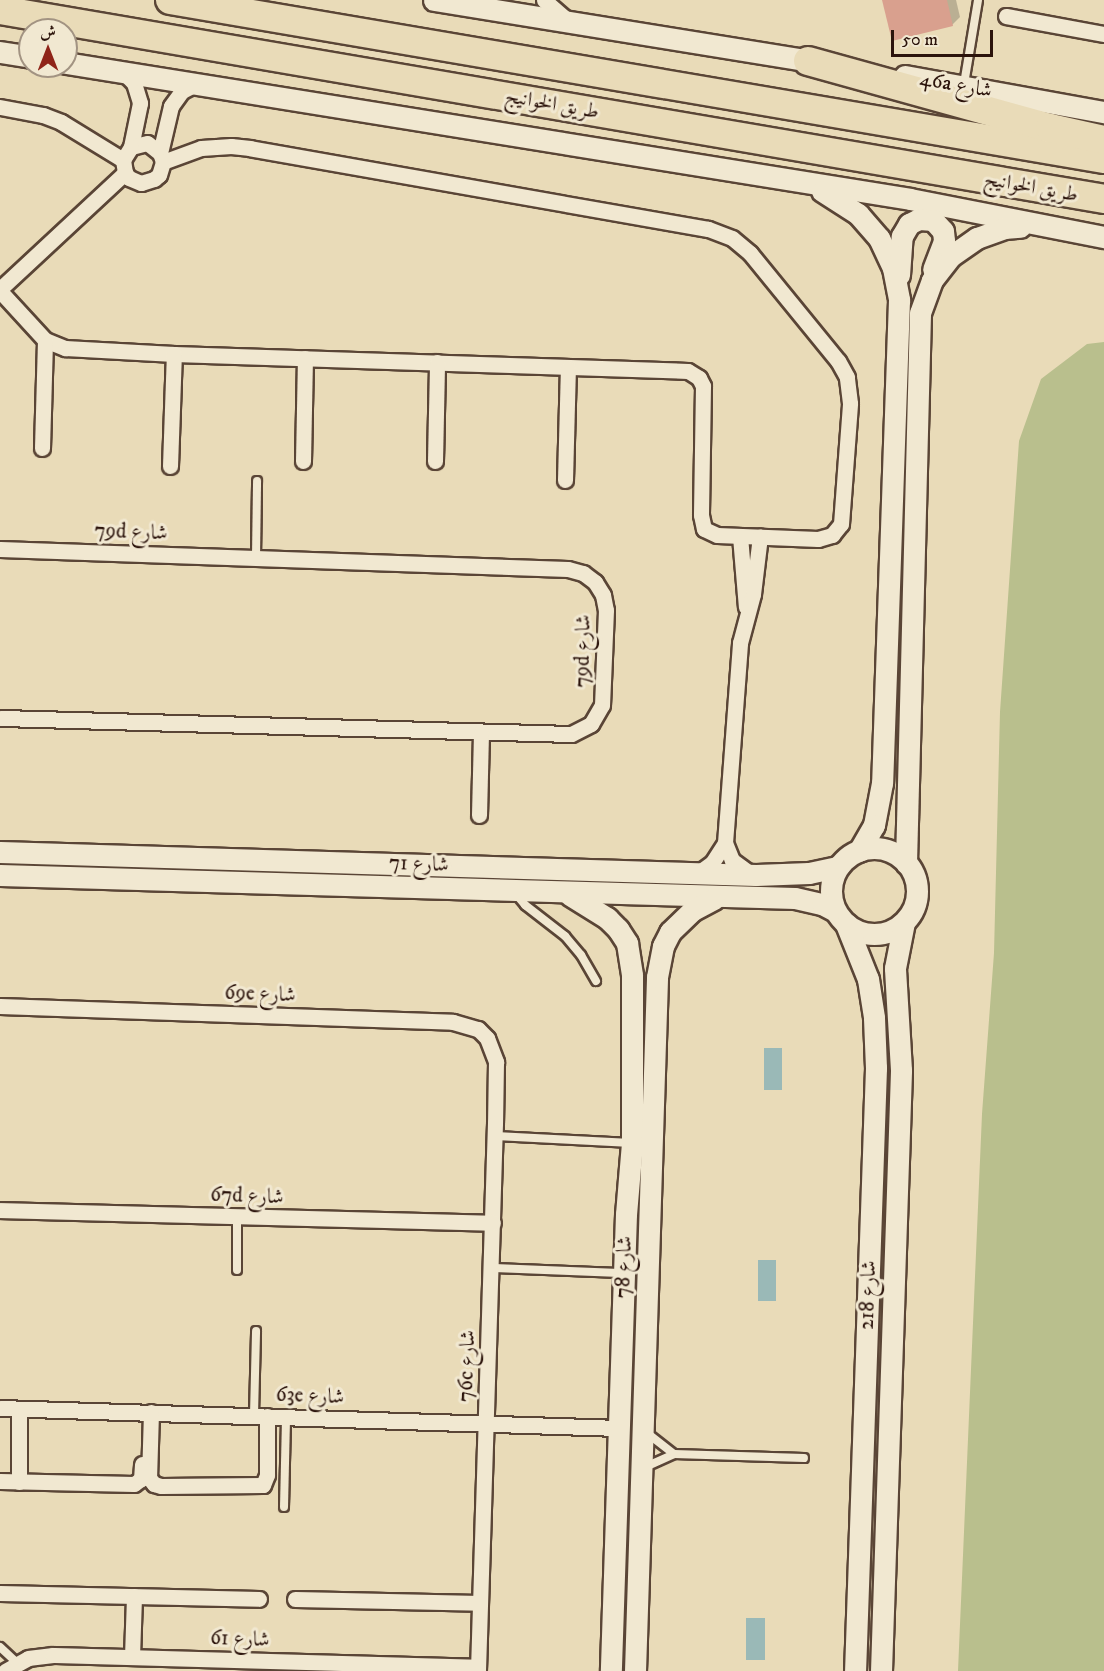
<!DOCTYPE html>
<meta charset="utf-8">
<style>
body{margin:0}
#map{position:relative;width:1104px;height:1671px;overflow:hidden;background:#e9dbb8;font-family:"IM FELL DW Pica",Amiri,serif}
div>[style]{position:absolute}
.green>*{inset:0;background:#b9bf8d}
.water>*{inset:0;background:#9ab9b7;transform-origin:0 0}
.shadow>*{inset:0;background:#0003}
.building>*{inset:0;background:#d9a08e}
.roads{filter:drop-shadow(2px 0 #5a4536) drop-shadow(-2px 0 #5a4536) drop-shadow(0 2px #5a4536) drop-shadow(0 -2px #5a4536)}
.lane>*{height:8px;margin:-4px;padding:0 4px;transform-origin:4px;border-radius:4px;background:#f1e8d1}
.street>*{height:15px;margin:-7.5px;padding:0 7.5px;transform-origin:7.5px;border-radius:7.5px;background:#f1e8d1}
.secondary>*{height:21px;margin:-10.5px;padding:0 10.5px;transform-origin:10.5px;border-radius:10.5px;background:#f1e8d1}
.secondary>.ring{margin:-10.5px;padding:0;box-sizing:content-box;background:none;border:21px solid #f1e8d1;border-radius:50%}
.highway>*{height:28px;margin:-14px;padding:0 14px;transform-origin:14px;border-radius:14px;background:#e9dbb8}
span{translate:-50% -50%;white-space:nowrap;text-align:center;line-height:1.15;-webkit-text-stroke:6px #f1e8d1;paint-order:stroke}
.street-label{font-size:21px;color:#2b130b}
.north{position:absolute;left:18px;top:18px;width:60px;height:60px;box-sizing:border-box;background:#f1e8d1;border:2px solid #a29382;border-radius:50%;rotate:0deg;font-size:16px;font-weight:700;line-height:24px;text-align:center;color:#2b130b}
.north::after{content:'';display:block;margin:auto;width:21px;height:27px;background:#8f2418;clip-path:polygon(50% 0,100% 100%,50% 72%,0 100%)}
.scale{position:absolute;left:891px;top:30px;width:102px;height:27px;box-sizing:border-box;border:3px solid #2b130b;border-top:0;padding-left:8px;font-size:18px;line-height:21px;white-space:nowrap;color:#2b130b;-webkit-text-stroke:4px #f1e8d1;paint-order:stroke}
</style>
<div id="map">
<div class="green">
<i style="clip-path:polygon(1104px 342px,1104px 1671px,958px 1671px,982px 1114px,994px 953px,1000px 712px,1019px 441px,1041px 379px,1087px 344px)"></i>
</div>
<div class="water">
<i style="left:764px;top:1048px;width:18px;height:42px"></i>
<i style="left:758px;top:1260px;width:18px;height:41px"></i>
<i style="left:746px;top:1618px;width:19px;height:42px"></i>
</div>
<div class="shadow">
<i style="clip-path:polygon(884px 0,956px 0,960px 17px,952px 25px)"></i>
</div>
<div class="building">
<i style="clip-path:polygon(882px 0,947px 0,953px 26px,892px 41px)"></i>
</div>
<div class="roads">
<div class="lane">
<i style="left:964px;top:84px;width:85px;rotate:-80.5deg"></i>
<i style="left:256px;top:557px;width:76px;rotate:-89.2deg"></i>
<i style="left:515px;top:893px;width:16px;rotate:50deg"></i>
<i style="left:525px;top:905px;width:51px;rotate:37.8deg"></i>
<i style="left:565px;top:936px;width:25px;rotate:50deg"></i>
<i style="left:581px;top:955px;width:30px;rotate:60deg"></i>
<i style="left:495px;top:1136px;width:137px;rotate:2.9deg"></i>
<i style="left:492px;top:1268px;width:130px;rotate:2.2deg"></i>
<i style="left:237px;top:1270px;width:53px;rotate:-90deg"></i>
<i style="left:254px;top:1415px;width:84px;rotate:-88.6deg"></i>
<i style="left:647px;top:1433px;width:34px;rotate:38deg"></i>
<i style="left:643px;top:1468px;width:34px;rotate:-24deg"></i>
<i style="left:674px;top:1454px;width:130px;rotate:1.8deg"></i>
<i style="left:284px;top:1507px;width:91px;rotate:-88.7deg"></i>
<i style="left:0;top:1647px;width:23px;rotate:43deg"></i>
</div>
<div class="street">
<i style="left:544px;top:0;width:32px;rotate:41deg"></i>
<i style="left:1006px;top:16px;width:100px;rotate:10.4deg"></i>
<i style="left:124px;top:73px;width:14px;rotate:45deg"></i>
<i style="left:134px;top:83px;width:21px;rotate:73deg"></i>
<i style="left:140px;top:103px;width:45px;rotate:101.6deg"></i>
<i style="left:0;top:107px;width:44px;rotate:10.5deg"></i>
<i style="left:43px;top:115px;width:19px;rotate:21deg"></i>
<i style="left:61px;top:122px;width:73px;rotate:31.5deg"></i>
<i style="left:160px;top:153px;width:16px;rotate:-142deg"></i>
<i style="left:147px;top:143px;width:16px;rotate:166deg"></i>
<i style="left:131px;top:147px;width:15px;rotate:122deg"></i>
<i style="left:123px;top:160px;width:13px;rotate:81deg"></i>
<i style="left:125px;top:173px;width:6px;rotate:51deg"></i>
<i style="left:129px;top:178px;width:13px;rotate:23deg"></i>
<i style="left:141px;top:183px;width:14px;rotate:-17deg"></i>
<i style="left:154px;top:179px;width:6px;rotate:-39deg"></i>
<i style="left:159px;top:175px;width:14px;rotate:-73deg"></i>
<i style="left:163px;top:162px;width:9px;rotate:-108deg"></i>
<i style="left:160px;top:153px;width:48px;rotate:-76.8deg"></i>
<i style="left:171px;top:106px;width:19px;rotate:-54deg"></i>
<i style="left:182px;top:91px;width:13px;rotate:-27deg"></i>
<i style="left:0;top:289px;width:171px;rotate:-42.9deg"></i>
<i style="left:0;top:291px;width:67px;rotate:47.4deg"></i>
<i style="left:45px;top:340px;width:22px;rotate:22deg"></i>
<i style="left:65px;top:348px;width:109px;rotate:3.2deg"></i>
<i style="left:174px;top:354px;width:514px;rotate:1.89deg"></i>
<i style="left:688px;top:371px;width:13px;rotate:32deg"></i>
<i style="left:699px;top:378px;width:9px;rotate:63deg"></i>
<i style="left:703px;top:386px;width:129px;rotate:90.9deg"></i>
<i style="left:701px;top:515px;width:14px;rotate:78deg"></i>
<i style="left:704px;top:529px;width:14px;rotate:25deg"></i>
<i style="left:717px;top:535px;width:101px;rotate:2.3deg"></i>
<i style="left:818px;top:539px;width:15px;rotate:-16deg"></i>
<i style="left:832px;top:535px;width:14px;rotate:-51deg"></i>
<i style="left:841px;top:524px;width:121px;rotate:-85.7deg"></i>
<i style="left:850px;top:403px;width:26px;rotate:-97deg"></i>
<i style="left:847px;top:377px;width:18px;rotate:-119deg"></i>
<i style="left:838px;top:361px;width:139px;rotate:-129.2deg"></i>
<i style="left:750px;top:253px;width:23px;rotate:-140deg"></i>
<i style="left:732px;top:238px;width:26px;rotate:-159deg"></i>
<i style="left:708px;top:229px;width:465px;rotate:-170deg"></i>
<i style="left:250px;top:148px;width:19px;rotate:-174deg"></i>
<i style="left:231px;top:146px;width:30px;rotate:176deg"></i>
<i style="left:201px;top:148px;width:40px;rotate:159.8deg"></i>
<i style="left:42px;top:448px;width:108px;rotate:-88.4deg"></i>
<i style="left:303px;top:461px;width:103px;rotate:-88.9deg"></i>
<i style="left:435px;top:461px;width:99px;rotate:-88.8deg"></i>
<i style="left:170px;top:466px;width:112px;rotate:-88deg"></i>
<i style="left:565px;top:480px;width:112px;rotate:-88.5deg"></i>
<i style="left:740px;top:536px;width:71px;rotate:85.2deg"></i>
<i style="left:0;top:549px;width:568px;rotate:2.02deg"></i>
<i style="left:568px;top:569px;width:16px;rotate:15deg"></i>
<i style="left:583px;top:573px;width:15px;rotate:37deg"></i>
<i style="left:595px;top:582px;width:15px;rotate:58deg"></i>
<i style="left:603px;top:595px;width:15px;rotate:79deg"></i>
<i style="left:606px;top:610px;width:95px;rotate:92.4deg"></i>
<i style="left:602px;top:705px;width:22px;rotate:120deg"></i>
<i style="left:591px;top:724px;width:22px;rotate:153deg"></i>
<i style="left:571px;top:734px;width:571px;rotate:-178.39deg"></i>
<i style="left:479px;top:815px;width:82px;rotate:-88.6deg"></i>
<i style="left:698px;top:873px;width:17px;rotate:-36deg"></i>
<i style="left:712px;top:863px;width:24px;rotate:-57deg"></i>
<i style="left:751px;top:874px;width:24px;rotate:-144deg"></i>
<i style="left:732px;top:860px;width:18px;rotate:-112deg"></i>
<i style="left:725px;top:843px;width:201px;rotate:-85.7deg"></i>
<i style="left:740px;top:643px;width:51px;rotate:-75.1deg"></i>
<i style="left:753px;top:594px;width:58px;rotate:-83.1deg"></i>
<i style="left:0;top:1006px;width:453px;rotate:2deg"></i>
<i style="left:453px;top:1022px;width:26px;rotate:16deg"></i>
<i style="left:478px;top:1029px;width:13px;rotate:45deg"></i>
<i style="left:487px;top:1038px;width:26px;rotate:69deg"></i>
<i style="left:496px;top:1062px;width:61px;rotate:90.9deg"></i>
<i style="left:495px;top:1123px;width:548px;rotate:91.78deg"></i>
<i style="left:0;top:1210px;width:493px;rotate:1.5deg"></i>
<i style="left:0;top:1408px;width:619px;rotate:1.85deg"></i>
<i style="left:151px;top:1412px;width:66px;rotate:91.7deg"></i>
<i style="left:149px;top:1478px;width:8px;rotate:50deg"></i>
<i style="left:154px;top:1484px;width:7px;rotate:16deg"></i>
<i style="left:161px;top:1486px;width:102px;rotate:-0.6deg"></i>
<i style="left:263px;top:1485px;width:11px;rotate:-68deg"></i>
<i style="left:267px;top:1475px;width:59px;rotate:-90deg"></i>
<i style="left:0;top:1481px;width:134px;rotate:1.3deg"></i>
<i style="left:134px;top:1484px;width:9px;rotate:-36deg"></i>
<i style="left:141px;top:1479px;width:15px;rotate:-86deg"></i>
<i style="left:19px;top:1482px;width:73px;rotate:-90deg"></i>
<i style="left:0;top:1593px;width:259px;rotate:1.3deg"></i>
<i style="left:295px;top:1599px;width:185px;rotate:1.2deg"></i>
<i style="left:132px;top:1657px;width:61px;rotate:-88.1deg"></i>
<i style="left:5px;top:1671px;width:26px;rotate:-29deg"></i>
<i style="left:28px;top:1658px;width:25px;rotate:-7deg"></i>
<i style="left:53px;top:1655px;width:425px;rotate:1.6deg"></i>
</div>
<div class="secondary">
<i style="left:434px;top:0;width:392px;rotate:9.2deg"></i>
<i style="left:0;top:52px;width:30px;rotate:9deg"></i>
<i style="left:66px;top:63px;width:855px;rotate:9.15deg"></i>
<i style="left:910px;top:199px;width:198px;rotate:11.1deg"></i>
<i style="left:905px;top:76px;width:202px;rotate:10.3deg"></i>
<i style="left:822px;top:191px;width:43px;rotate:32.6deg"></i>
<i style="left:858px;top:214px;width:32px;rotate:49deg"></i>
<i style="left:879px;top:238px;width:33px;rotate:65deg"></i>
<i style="left:893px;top:268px;width:33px;rotate:79deg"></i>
<i style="left:899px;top:300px;width:483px;rotate:92deg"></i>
<i style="left:882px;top:783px;width:43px;rotate:100.8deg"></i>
<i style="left:874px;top:825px;width:30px;rotate:120deg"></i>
<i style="left:899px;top:275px;width:39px;rotate:-86deg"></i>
<i style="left:902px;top:236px;width:14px;rotate:-60deg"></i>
<i style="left:909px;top:224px;width:11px;rotate:-27deg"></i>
<i style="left:919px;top:219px;width:14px;rotate:4deg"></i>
<i style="left:933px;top:220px;width:15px;rotate:48deg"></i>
<i style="left:943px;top:231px;width:10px;rotate:84deg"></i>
<i style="left:944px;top:241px;width:30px;rotate:111deg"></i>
<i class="ring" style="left:831px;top:848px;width:65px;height:65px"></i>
<i style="left:0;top:852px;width:756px;rotate:1.74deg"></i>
<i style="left:756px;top:875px;width:53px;rotate:-2.2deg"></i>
<i style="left:809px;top:873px;width:30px;rotate:-12deg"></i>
<i style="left:906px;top:863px;width:550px;rotate:-88.54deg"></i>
<i style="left:920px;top:313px;width:35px;rotate:-70deg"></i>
<i style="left:932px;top:280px;width:31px;rotate:-52deg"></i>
<i style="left:951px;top:256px;width:32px;rotate:-35deg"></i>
<i style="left:977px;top:238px;width:29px;rotate:-20deg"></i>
<i style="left:1004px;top:228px;width:16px;rotate:-4deg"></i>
<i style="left:0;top:875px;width:795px;rotate:1.66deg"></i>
<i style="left:795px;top:898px;width:28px;rotate:13deg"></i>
<i style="left:822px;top:904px;width:15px;rotate:28deg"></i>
<i style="left:570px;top:895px;width:44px;rotate:31.9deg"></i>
<i style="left:607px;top:918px;width:16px;rotate:45deg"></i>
<i style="left:618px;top:929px;width:17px;rotate:57deg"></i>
<i style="left:627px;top:943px;width:32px;rotate:81deg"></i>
<i style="left:632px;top:975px;width:168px;rotate:90deg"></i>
<i style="left:632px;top:1143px;width:71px;rotate:94.8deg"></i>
<i style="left:626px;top:1214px;width:457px;rotate:91.9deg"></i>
<i style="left:846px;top:924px;width:59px;rotate:68.2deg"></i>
<i style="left:868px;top:979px;width:39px;rotate:81deg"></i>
<i style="left:874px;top:1018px;width:50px;rotate:87.7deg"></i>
<i style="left:876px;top:1068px;width:603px;rotate:91.99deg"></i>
<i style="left:635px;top:1671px;width:694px;rotate:-88.18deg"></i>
<i style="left:657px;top:977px;width:32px;rotate:-79deg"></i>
<i style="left:663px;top:946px;width:16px;rotate:-63deg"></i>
<i style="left:670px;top:932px;width:32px;rotate:-44deg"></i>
<i style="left:693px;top:910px;width:24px;rotate:-28deg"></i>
<i style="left:881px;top:1671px;width:601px;rotate:-88.09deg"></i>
<i style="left:901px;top:1070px;width:102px;rotate:-93.4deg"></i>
<i style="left:895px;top:968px;width:47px;rotate:-78.9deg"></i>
</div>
<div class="highway">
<i style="left:170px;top:0;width:947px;rotate:9.66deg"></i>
<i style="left:0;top:10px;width:1120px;rotate:9.71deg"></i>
<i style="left:808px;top:61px;width:251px;rotate:15.5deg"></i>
<i style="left:1050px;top:128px;width:55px;rotate:12.5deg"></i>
</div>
</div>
<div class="street-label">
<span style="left:956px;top:85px;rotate:10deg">46a شارع</span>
<span style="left:552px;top:104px;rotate:10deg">طريق الخوانيج</span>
<span style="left:1031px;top:187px;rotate:10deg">طريق الخوانيج</span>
<span style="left:131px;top:532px;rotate:2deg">79d شارع</span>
<span style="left:583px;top:651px;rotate:-89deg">79d شارع</span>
<span style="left:419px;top:864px;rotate:2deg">شارع 71</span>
<span style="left:260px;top:994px;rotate:2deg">69e شارع</span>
<span style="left:247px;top:1196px;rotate:2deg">67d شارع</span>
<span style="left:624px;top:1267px;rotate:-88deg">شارع 78</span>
<span style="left:868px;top:1295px;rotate:-88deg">شارع 218</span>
<span style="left:467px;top:1366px;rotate:-88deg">76c شارع</span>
<span style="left:310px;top:1396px;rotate:2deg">63e شارع</span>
<span style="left:240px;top:1639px;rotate:2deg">شارع 61</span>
</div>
<div class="north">ش</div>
<div class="scale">50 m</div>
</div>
